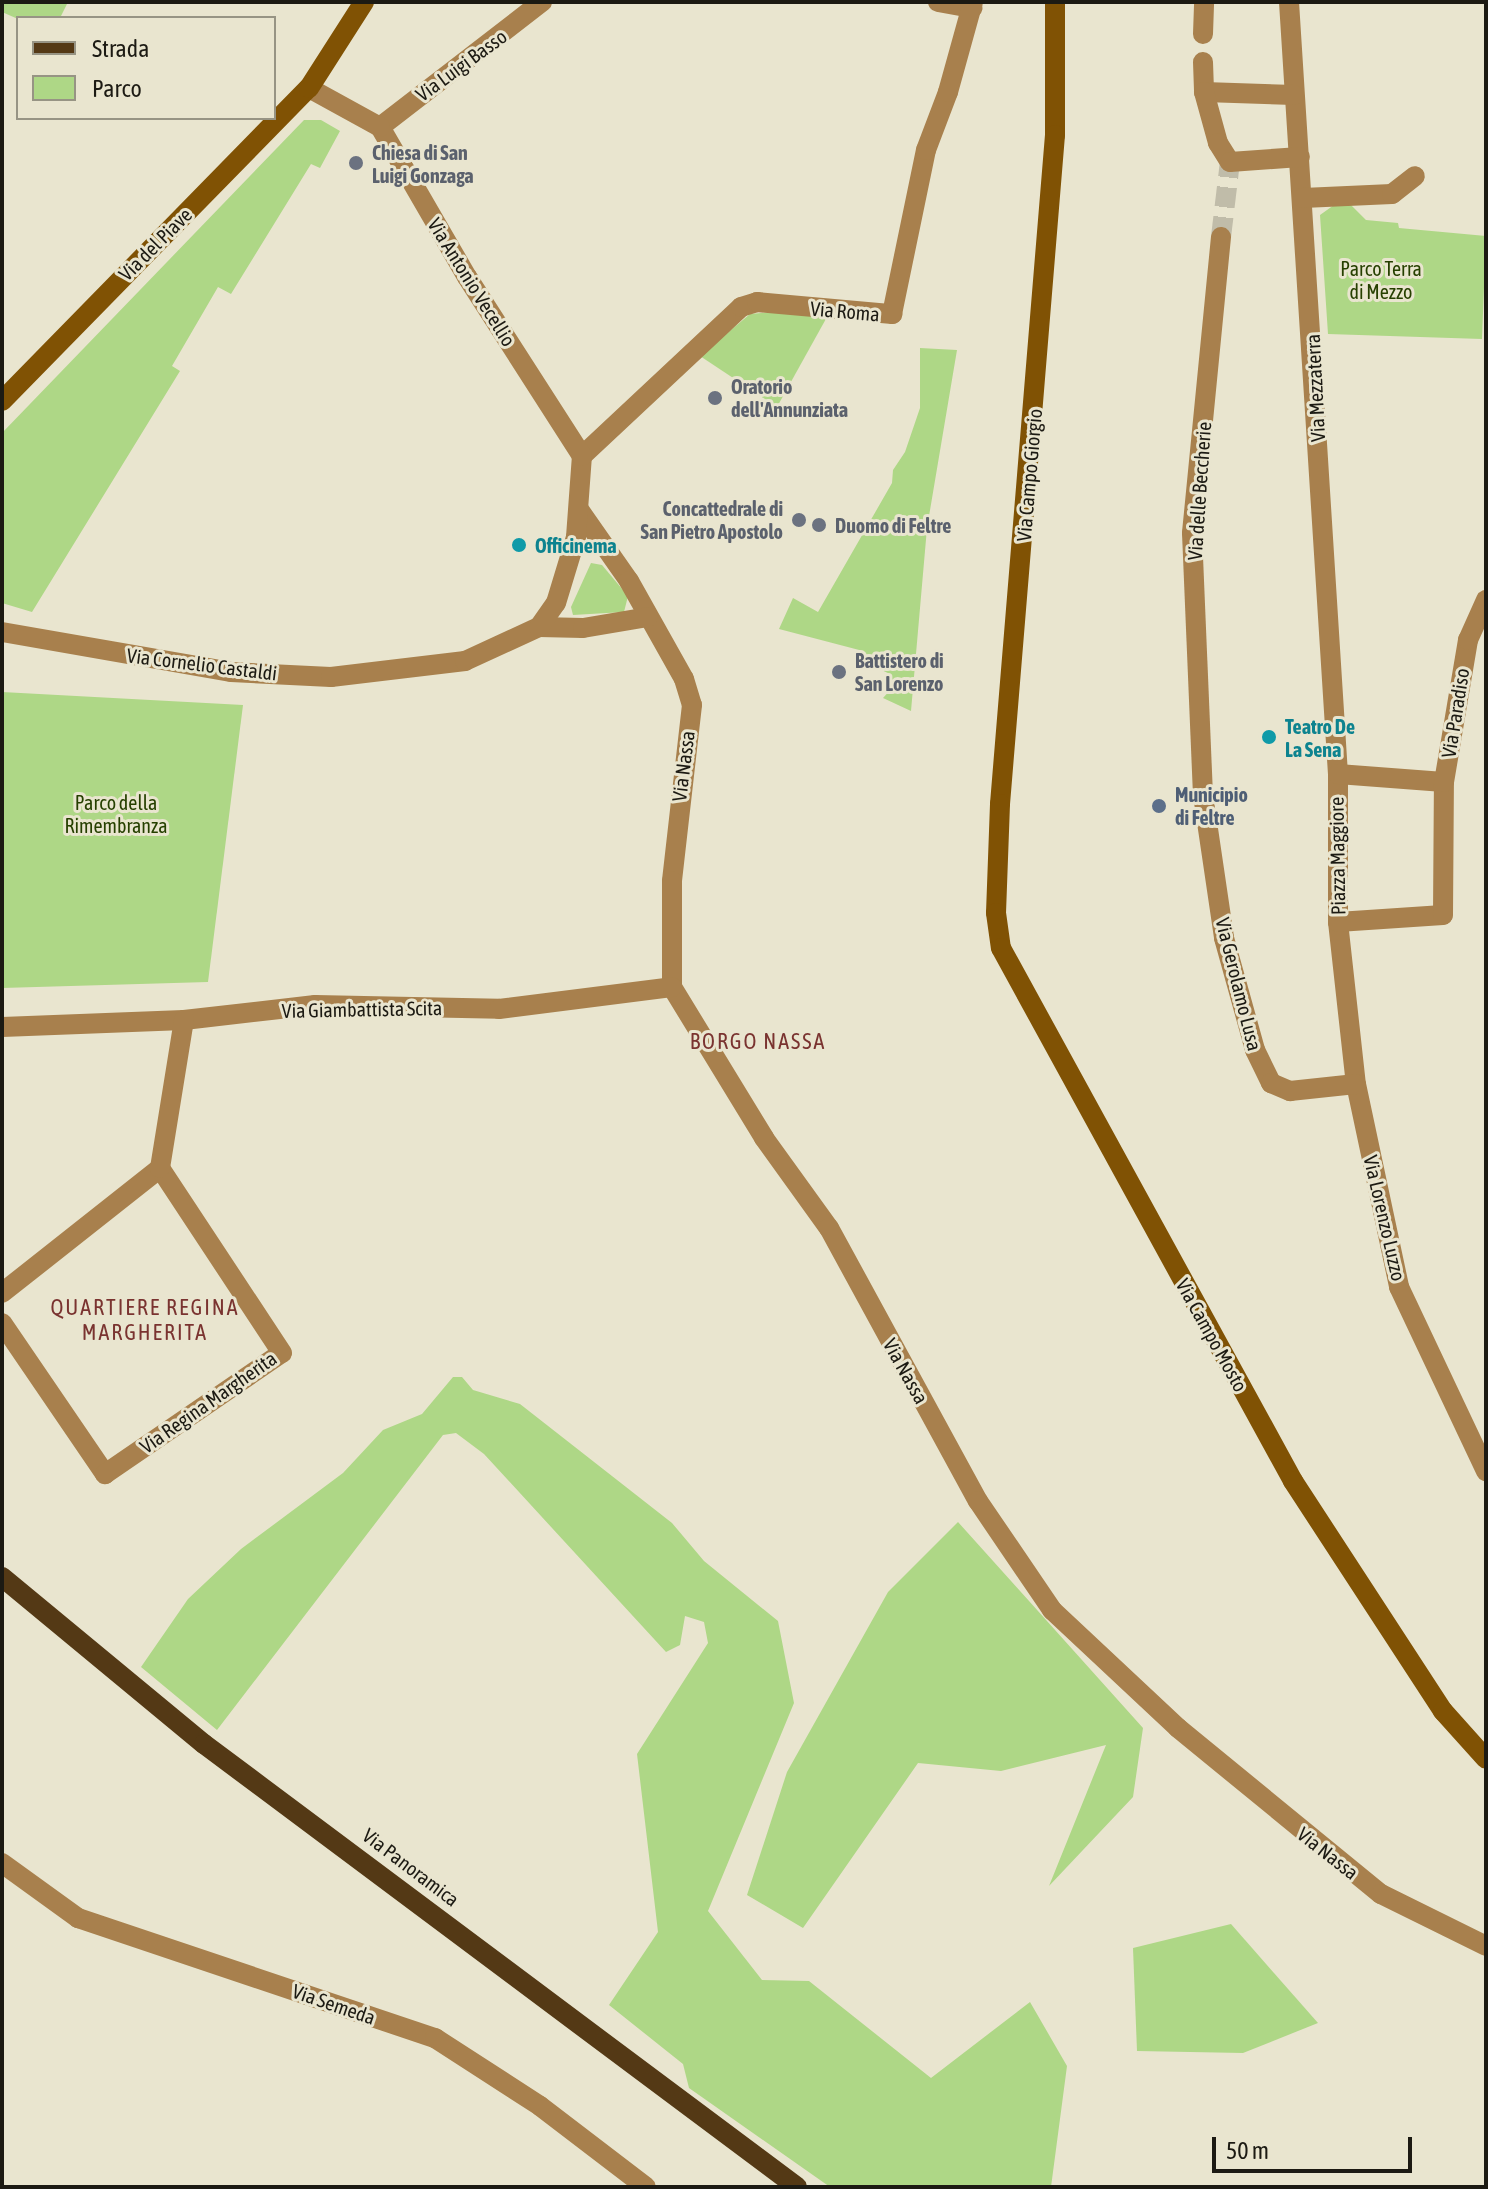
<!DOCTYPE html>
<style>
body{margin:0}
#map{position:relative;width:1488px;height:2189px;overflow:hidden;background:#e9e5cf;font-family:"Asap Condensed",sans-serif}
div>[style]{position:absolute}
.green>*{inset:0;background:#aed786}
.street-tunnel>*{height:20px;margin-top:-10px;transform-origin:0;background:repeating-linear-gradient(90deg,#c0bca9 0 20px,transparent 0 30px)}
.street>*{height:20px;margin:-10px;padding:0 10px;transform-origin:10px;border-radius:10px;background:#a8804d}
.secondary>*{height:20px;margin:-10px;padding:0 10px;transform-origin:10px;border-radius:10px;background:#805204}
.primary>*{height:20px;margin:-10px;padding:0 10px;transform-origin:10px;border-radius:10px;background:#543915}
.dots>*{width:22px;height:22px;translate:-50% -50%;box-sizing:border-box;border:4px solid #e9e5cf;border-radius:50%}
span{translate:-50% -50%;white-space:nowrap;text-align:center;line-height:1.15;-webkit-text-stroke:6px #e9e5cf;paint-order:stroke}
.street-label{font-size:20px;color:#1c1a13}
.worship-label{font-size:20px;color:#5b616d;font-weight:700}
.left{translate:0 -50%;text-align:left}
.right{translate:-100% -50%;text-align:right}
.park-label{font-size:20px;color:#264000}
.culture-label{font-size:20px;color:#0d838f;font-weight:700}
.service-label{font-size:20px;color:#4e5e75;font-weight:700}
.neighbourhood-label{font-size:22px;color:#7a3330;letter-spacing:2px}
.frame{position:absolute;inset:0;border:4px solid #1c1a13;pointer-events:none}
.legend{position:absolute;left:16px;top:16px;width:260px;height:104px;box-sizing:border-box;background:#e9e5cf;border:2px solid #979484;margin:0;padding:10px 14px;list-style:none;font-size:24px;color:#1c1a13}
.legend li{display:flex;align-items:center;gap:16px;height:40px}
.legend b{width:40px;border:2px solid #979484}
.scale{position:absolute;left:1212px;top:2137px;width:200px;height:36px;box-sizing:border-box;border:4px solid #1c1a13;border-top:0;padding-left:10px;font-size:24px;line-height:28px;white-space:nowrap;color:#1c1a13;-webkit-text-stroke:6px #e9e5cf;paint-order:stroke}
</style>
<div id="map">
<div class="green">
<i style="clip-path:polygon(2px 2px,68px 2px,60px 18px,18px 19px,2px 12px)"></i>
<i style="clip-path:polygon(304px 120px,321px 120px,340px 131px,320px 168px,311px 164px,231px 294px,218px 287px,172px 366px,180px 371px,32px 612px,2px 603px,2px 433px)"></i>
<i style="clip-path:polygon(1334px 205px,1351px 205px,1366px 220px,1398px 223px,1399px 228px,1486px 236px,1482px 339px,1328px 334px,1320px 215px)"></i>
<i style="clip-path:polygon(784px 311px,827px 317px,777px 407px,700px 356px,750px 314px)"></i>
<i style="clip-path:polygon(920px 348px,957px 350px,927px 528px,911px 711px,883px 698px,892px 688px,890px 674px,860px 660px,863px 651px,779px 629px,793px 598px,818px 612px,892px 483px,893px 470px,905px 452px,920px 408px)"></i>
<i style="clip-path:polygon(591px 563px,602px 565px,628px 596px,624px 612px,573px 615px,571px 607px)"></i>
<i style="clip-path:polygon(2px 692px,243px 705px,208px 982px,2px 988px)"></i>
<i style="clip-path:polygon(453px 1377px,462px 1377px,473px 1390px,520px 1404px,672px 1523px,704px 1561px,778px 1621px,794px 1703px,708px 1911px,762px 1980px,809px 1981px,931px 2078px,1030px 2002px,1067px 2066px,1051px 2187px,830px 2187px,689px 2088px,683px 2064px,609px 2005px,658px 1932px,637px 1754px,708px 1643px,704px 1622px,685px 1616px,680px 1645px,666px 1652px,484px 1454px,456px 1433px,443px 1435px,217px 1730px,141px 1667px,188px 1599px,241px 1549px,343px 1473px,383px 1430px,422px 1414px)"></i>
<i style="clip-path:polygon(958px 1522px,1143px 1728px,1133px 1797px,1049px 1886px,1106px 1745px,1001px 1771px,918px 1763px,803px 1928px,747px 1895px,787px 1772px,888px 1592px)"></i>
<i style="clip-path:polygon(1231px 1924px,1318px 2023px,1243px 2053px,1137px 2051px,1133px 1948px)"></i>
</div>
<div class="street-tunnel">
<i style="left:1221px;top:237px;width:76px;rotate:-83.2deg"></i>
</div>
<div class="street">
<i style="left:938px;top:2px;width:35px;rotate:10deg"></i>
<i style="left:1289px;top:2px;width:774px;rotate:86.37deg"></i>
<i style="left:1338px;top:774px;width:148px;rotate:90deg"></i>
<i style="left:1338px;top:922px;width:163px;rotate:83.7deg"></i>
<i style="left:1356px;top:1084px;width:208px;rotate:78deg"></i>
<i style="left:1399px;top:1287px;width:204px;rotate:64.7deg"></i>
<i style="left:1203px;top:34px;width:32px;rotate:-88deg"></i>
<i style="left:1203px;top:62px;width:30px;rotate:88deg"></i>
<i style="left:1294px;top:95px;width:90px;rotate:-178.1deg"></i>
<i style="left:1204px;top:92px;width:53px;rotate:74.6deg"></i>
<i style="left:1218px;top:143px;width:22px;rotate:58deg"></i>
<i style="left:1230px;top:162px;width:70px;rotate:-4.1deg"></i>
<i style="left:380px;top:127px;width:205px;rotate:-37.7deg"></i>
<i style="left:1303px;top:198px;width:89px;rotate:-2.6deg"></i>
<i style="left:1392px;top:194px;width:29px;rotate:-38deg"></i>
<i style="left:1221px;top:237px;width:297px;rotate:95.6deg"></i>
<i style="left:1192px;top:533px;width:262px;rotate:87.6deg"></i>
<i style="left:1203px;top:795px;width:145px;rotate:81.6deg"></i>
<i style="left:1224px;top:938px;width:116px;rotate:74.5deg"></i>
<i style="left:1255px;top:1050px;width:37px;rotate:64deg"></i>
<i style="left:1271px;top:1083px;width:21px;rotate:23deg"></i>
<i style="left:1290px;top:1091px;width:66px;rotate:-6.1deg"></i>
<i style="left:582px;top:456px;width:218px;rotate:-43.1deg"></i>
<i style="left:741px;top:307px;width:17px;rotate:-17deg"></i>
<i style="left:757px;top:302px;width:136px;rotate:5.1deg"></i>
<i style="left:892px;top:314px;width:167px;rotate:-78.3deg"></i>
<i style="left:926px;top:150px;width:62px;rotate:-69.2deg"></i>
<i style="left:948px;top:92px;width:93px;rotate:-74.5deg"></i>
<i style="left:580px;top:511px;width:85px;rotate:55deg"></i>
<i style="left:629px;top:581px;width:112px;rotate:60.7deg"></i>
<i style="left:684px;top:679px;width:27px;rotate:73deg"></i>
<i style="left:692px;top:705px;width:177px;rotate:96.5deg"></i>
<i style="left:672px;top:881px;width:106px;rotate:90deg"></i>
<i style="left:672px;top:987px;width:177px;rotate:58.6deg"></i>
<i style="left:764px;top:1138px;width:111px;rotate:54.2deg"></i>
<i style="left:829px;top:1228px;width:311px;rotate:61.4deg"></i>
<i style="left:978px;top:1501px;width:132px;rotate:55.8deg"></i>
<i style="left:1052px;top:1610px;width:173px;rotate:43.1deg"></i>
<i style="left:1178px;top:1728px;width:262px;rotate:39.3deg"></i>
<i style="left:1381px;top:1894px;width:117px;rotate:26.3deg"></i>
<i style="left:539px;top:627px;width:44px;rotate:1.3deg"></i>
<i style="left:583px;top:628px;width:66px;rotate:-9.6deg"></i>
<i style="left:2px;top:632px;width:232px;rotate:9.9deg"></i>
<i style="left:231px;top:672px;width:100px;rotate:2.9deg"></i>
<i style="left:331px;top:677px;width:135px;rotate:-6.8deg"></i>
<i style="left:465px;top:661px;width:81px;rotate:-24.7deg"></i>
<i style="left:539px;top:627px;width:29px;rotate:-55deg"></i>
<i style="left:556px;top:603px;width:69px;rotate:-73.1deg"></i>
<i style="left:576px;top:537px;width:81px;rotate:-85.8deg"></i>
<i style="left:582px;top:456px;width:213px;rotate:-122.7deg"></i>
<i style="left:467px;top:277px;width:173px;rotate:-120.1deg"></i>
<i style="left:380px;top:127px;width:81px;rotate:-151.2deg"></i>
<i style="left:1338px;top:774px;width:106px;rotate:4.3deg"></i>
<i style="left:1338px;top:922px;width:105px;rotate:-3.8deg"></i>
<i style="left:1443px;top:915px;width:133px;rotate:-89.6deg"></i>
<i style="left:1444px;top:782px;width:144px;rotate:-80.4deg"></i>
<i style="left:1468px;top:640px;width:44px;rotate:-65.8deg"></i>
<i style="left:2px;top:1027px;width:182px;rotate:-2.2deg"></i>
<i style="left:184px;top:1020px;width:132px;rotate:-6.5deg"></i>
<i style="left:315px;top:1005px;width:184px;rotate:1.2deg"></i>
<i style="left:499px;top:1009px;width:174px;rotate:-7.2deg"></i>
<i style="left:2px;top:1293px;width:201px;rotate:-38.3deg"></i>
<i style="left:2px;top:1323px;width:183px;rotate:55.7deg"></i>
<i style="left:105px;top:1474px;width:214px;rotate:-34.4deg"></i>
<i style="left:282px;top:1353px;width:222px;rotate:-123.4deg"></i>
<i style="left:160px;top:1168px;width:150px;rotate:-80.8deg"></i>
<i style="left:2px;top:1863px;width:94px;rotate:35.9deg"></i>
<i style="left:78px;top:1918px;width:377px;rotate:18.6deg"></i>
<i style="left:435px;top:2038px;width:125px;rotate:32.9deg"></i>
<i style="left:540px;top:2106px;width:133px;rotate:37.4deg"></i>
</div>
<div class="secondary">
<i style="left:1055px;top:2px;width:133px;rotate:90deg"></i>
<i style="left:1055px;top:135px;width:671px;rotate:94.7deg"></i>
<i style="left:1000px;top:804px;width:109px;rotate:92.1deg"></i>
<i style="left:996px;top:913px;width:35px;rotate:82deg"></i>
<i style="left:1001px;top:948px;width:608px;rotate:61.28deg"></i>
<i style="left:1293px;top:1481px;width:275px;rotate:56.9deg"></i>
<i style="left:1443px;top:1711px;width:64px;rotate:48.1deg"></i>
<i style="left:2px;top:401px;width:438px;rotate:-45.6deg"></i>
<i style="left:309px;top:88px;width:102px;rotate:-57.4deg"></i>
</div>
<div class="primary">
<i style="left:2px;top:1577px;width:262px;rotate:39.6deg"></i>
<i style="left:204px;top:1744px;width:740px;rotate:36.76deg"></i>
</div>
<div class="dots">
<i style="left:356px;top:163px;background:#6b7280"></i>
<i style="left:715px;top:398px;background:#6b7280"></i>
<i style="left:799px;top:520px;background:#6b7280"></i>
<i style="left:819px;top:525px;background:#6b7280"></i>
<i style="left:519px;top:545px;background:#0f9aa8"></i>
<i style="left:839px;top:672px;background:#6b7280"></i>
<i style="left:1269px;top:737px;background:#0f9aa8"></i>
<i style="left:1159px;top:806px;background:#5c6f8a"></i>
</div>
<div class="street-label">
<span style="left:461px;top:65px;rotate:-36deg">Via Luigi Basso</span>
<span style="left:155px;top:244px;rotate:-45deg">Via del Piave</span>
<span style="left:472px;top:282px;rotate:58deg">Via Antonio Vecellio</span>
<span style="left:845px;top:311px;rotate:5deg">Via Roma</span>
<span style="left:1315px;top:388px;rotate:-93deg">Via Mezzaterra</span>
<span style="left:1029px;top:475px;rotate:-85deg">Via Campo Giorgio</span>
<span style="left:1199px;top:491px;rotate:-86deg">Via delle Beccherie</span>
<span style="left:202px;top:664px;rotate:7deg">Via Cornelio Castaldi</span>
<span style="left:1455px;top:713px;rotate:-81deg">Via Paradiso</span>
<span style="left:683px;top:766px;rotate:-83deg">Via Nassa</span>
<span style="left:1337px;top:856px;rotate:-91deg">Piazza Maggiore</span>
<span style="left:1239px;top:984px;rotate:76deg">Via Gerolamo Lusa</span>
<span style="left:362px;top:1009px;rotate:-1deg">Via Giambattista Scita</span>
<span style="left:1385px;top:1218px;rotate:77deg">Via Lorenzo Luzzo</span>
<span style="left:1212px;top:1335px;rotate:61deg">Via Campo Mosto</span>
<span style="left:906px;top:1371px;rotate:61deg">Via Nassa</span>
<span style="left:208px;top:1402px;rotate:-35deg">Via Regina Margherita</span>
<span style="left:1328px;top:1853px;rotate:38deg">Via Nassa</span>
<span style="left:411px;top:1867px;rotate:37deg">Via Panoramica</span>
<span style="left:334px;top:2004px;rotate:19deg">Via Semeda</span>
</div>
<div class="worship-label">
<span class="left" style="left:372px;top:164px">Chiesa di San<br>Luigi Gonzaga</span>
<span class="left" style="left:731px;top:398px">Oratorio<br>dell'Annunziata</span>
<span class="right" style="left:783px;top:520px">Concattedrale di<br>San Pietro Apostolo</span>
<span class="left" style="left:835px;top:525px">Duomo di Feltre</span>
<span class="left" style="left:855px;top:672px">Battistero di<br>San Lorenzo</span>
</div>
<div class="park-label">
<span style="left:1381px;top:280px">Parco Terra<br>di Mezzo</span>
<span style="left:116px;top:814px">Parco della<br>Rimembranza</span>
</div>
<div class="culture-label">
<span class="left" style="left:535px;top:545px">Officinema</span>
<span class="left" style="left:1285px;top:738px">Teatro De<br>La Sena</span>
</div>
<div class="service-label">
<span class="left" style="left:1175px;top:806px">Municipio<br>di Feltre</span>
</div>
<div class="neighbourhood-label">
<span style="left:758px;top:1042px">BORGO NASSA</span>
<span style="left:145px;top:1320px">QUARTIERE REGINA<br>MARGHERITA</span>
</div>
<div class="frame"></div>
<ul class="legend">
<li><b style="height:10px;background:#543915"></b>Strada</li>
<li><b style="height:22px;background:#aed786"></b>Parco</li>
</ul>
<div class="scale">50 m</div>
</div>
